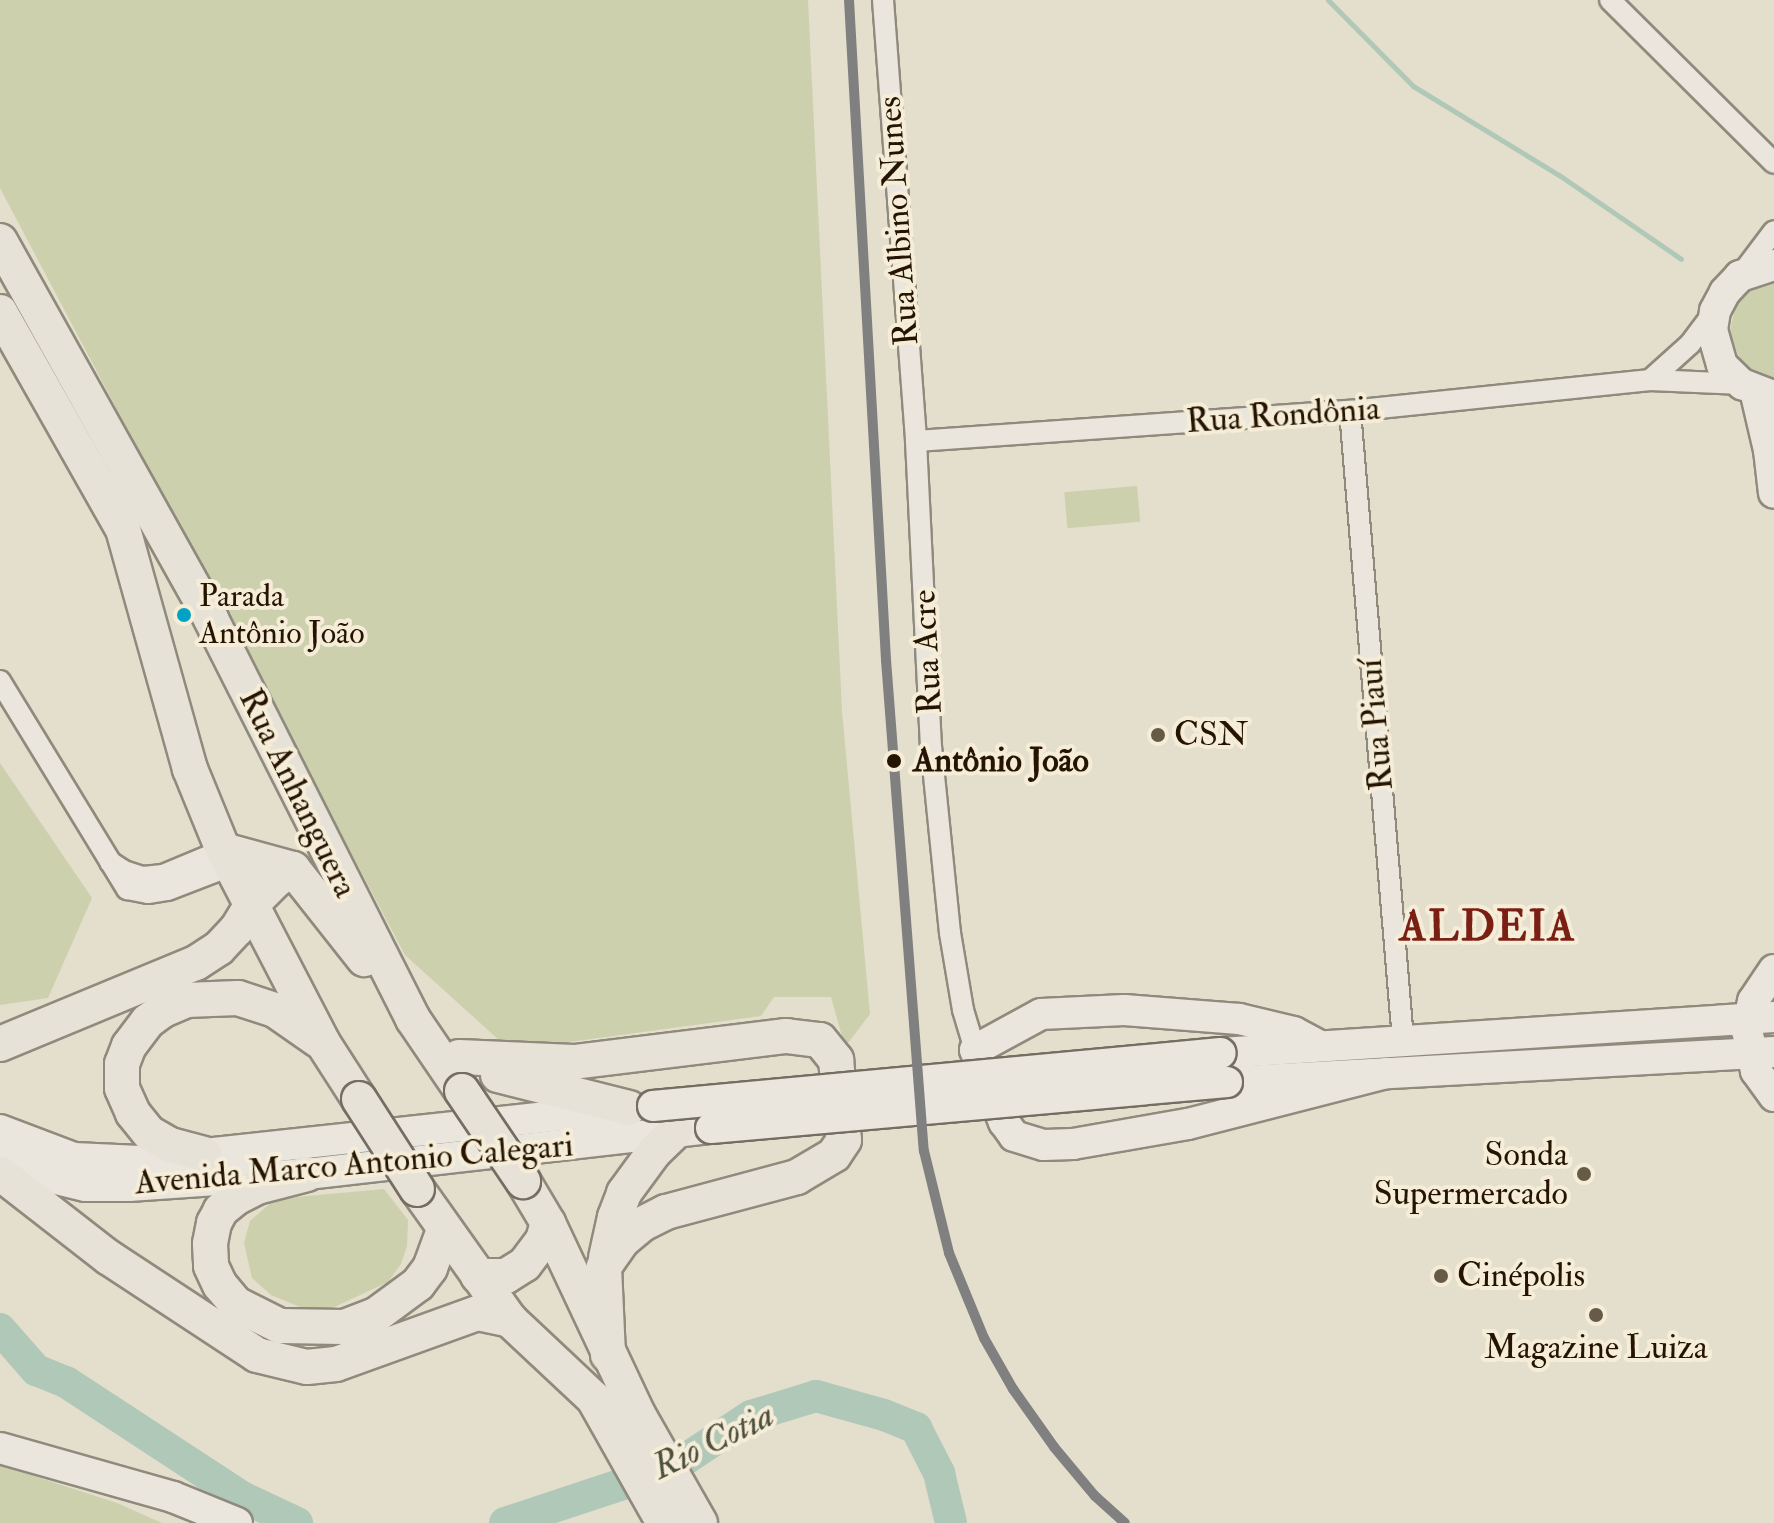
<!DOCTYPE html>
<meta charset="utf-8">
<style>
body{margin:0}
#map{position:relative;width:1774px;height:1523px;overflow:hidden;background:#e4decc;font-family:"IM FELL Double Pica",serif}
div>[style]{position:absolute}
.green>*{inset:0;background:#ccd0ad;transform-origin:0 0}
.stream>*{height:5px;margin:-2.5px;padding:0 2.5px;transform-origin:2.5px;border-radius:2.5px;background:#b0c8b7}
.river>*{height:32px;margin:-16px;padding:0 16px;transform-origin:16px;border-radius:16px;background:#b0c8b7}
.roads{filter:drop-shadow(2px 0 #908a7d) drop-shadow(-2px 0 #908a7d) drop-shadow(0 2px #908a7d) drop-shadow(0 -2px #908a7d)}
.street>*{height:20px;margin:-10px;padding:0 10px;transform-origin:10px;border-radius:10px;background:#eae6de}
.secondary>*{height:30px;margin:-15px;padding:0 15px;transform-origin:15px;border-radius:15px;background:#eae6de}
.primary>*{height:34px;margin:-17px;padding:0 17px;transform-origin:17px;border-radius:17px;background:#e7e2d8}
.bridges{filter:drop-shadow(2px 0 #746e62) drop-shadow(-2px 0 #746e62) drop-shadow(0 2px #746e62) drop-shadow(0 -2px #746e62)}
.secondary-bridge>*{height:30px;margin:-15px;padding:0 15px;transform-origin:15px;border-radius:15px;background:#eae6de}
.primary-bridge>*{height:34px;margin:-17px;padding:0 17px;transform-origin:17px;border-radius:17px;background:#e7e2d8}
.rail-1>*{height:10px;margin:-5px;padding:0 5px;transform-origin:5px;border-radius:5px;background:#808080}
.dots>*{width:22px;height:22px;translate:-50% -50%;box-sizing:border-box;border:4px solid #f5edd7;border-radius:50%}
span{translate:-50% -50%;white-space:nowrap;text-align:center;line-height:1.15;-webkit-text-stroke:8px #f5edd7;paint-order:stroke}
.bus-label{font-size:32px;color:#241401}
.left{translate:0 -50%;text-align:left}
.street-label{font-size:34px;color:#241401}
.poi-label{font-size:34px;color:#241401}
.right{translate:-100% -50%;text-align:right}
.stop-label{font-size:34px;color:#241401;font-weight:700}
.water-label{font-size:36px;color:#4d503e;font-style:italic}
.district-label{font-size:42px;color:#7a1f14;font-weight:700;letter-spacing:2px}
</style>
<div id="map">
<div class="green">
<i style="clip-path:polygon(0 0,808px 0,842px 711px,870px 1014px,845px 1047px,831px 997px,774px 997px,761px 1016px,510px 1050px,405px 955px,0 188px)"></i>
<i style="clip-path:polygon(1774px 280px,1774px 380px,1756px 375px,1743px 365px,1729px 335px,1736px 303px,1748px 290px)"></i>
<i style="left:1137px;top:486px;width:36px;height:73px;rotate:85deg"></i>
<i style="clip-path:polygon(0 763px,92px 898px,48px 998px,0 1005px)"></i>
<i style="clip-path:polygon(384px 1189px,408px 1220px,407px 1246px,401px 1264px,388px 1282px,330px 1309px,300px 1307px,271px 1295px,252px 1278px,244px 1243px,250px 1221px,275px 1199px)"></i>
<i style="clip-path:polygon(0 1465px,117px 1503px,162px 1523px,0 1523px)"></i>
</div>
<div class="stream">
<i style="left:1328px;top:0;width:121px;rotate:45.3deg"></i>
<i style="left:1413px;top:86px;width:171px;rotate:31.4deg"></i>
<i style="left:1559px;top:175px;width:148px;rotate:34.5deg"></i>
</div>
<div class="river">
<i style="left:0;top:1329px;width:55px;rotate:48.7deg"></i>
<i style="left:36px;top:1370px;width:32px;rotate:22deg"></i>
<i style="left:66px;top:1382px;width:210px;rotate:33.2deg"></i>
<i style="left:242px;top:1497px;width:61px;rotate:25.3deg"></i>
<i style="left:505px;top:1523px;width:121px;rotate:-18.3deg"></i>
<i style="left:620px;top:1485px;width:72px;rotate:-21.9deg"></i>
<i style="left:687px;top:1458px;width:77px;rotate:-33.3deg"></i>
<i style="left:751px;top:1416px;width:68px;rotate:-17.1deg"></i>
<i style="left:816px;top:1396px;width:71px;rotate:15.6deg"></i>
<i style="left:884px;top:1415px;width:35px;rotate:22deg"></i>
<i style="left:916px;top:1428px;width:51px;rotate:62.9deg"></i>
<i style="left:939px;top:1473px;width:51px;rotate:76.5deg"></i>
</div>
<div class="roads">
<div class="street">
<i style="left:883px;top:0;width:442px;rotate:85.7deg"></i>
<i style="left:916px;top:441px;width:305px;rotate:87.2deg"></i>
<i style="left:931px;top:746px;width:188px;rotate:84.2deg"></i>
<i style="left:950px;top:933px;width:78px;rotate:80.4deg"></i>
<i style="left:963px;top:1010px;width:42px;rotate:73.3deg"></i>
<i style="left:1610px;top:0;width:231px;rotate:44.8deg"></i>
<i style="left:1740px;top:276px;width:56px;rotate:-52.9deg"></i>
<i style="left:1650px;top:380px;width:54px;rotate:-42deg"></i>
<i style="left:1690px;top:344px;width:39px;rotate:-53deg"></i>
<i style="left:1350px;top:411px;width:630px;rotate:85.18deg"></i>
<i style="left:916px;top:441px;width:435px;rotate:-4deg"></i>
<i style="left:1350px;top:411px;width:302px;rotate:-5.9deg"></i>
<i style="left:1650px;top:380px;width:92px;rotate:2.5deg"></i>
<i style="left:0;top:681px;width:244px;rotate:58.6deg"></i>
<i style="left:127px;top:889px;width:21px;rotate:11deg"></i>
<i style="left:148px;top:893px;width:20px;rotate:-9deg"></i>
<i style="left:168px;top:890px;width:66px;rotate:-21.2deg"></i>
<i style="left:110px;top:862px;width:17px;rotate:33deg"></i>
<i style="left:124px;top:871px;width:20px;rotate:18deg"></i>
<i style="left:143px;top:877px;width:20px;rotate:-6deg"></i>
<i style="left:163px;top:875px;width:65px;rotate:-22.6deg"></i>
</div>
<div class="secondary">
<i style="left:1774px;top:265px;width:36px;rotate:162deg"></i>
<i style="left:1740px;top:276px;width:22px;rotate:133deg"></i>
<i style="left:1725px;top:292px;width:21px;rotate:118deg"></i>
<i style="left:1715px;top:311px;width:19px;rotate:99deg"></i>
<i style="left:1712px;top:330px;width:36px;rotate:74deg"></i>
<i style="left:1722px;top:365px;width:28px;rotate:44deg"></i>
<i style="left:1742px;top:384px;width:34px;rotate:21deg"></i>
<i style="left:1755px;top:390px;width:62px;rotate:76.9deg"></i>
<i style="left:1769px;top:450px;width:43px;rotate:83.4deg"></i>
<i style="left:1774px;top:970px;width:37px;rotate:124deg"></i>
<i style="left:1753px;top:1001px;width:30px;rotate:102deg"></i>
<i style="left:1747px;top:1030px;width:42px;rotate:77.6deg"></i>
<i style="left:1756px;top:1071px;width:31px;rotate:54deg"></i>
<i style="left:1318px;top:1045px;width:27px;rotate:-152deg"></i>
<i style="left:1294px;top:1032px;width:57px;rotate:-166.7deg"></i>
<i style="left:1239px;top:1019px;width:115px;rotate:-175.5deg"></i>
<i style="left:1124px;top:1010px;width:83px;rotate:177.2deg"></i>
<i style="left:1041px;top:1014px;width:75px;rotate:151.4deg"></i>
<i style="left:975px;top:1050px;width:78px;rotate:68.1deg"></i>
<i style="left:1004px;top:1122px;width:17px;rotate:54deg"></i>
<i style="left:1014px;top:1136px;width:31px;rotate:17deg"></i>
<i style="left:1044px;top:1145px;width:29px;rotate:-2deg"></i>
<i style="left:1073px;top:1144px;width:117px;rotate:-9.9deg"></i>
<i style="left:1188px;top:1124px;width:205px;rotate:-14.4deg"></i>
<i style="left:1221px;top:1053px;width:554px;rotate:-3.72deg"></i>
<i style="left:1227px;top:1082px;width:548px;rotate:-3.14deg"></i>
<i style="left:0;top:1130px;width:79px;rotate:20.7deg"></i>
<i style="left:74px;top:1158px;width:66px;rotate:2.6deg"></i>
<i style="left:140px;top:1161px;width:485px;rotate:-6.2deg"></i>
<i style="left:0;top:1158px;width:43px;rotate:23deg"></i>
<i style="left:40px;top:1175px;width:46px;rotate:13.7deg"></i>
<i style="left:85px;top:1186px;width:44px"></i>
<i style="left:129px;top:1186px;width:178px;rotate:-3.9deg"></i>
<i style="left:307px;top:1174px;width:407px;rotate:-6.5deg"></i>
<i style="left:0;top:1448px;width:180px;rotate:15.8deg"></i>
<i style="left:173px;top:1497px;width:69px;rotate:22.1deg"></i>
</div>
<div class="primary">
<i style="left:0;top:241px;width:433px;rotate:60.8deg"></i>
<i style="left:211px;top:619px;width:448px;rotate:63.2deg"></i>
<i style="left:413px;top:1019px;width:87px;rotate:55.8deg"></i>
<i style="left:0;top:312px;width:249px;rotate:60.5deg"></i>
<i style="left:123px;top:529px;width:249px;rotate:74.4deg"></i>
<i style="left:190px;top:769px;width:87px;rotate:67.8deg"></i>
<i style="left:223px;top:850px;width:217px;rotate:62.6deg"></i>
<i style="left:323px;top:1043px;width:67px;rotate:57.3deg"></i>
<i style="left:223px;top:850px;width:73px;rotate:15.2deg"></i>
<i style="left:0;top:1044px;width:212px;rotate:-22.5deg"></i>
<i style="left:196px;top:963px;width:27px;rotate:-33deg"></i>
<i style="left:219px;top:948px;width:26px;rotate:-47deg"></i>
<i style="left:237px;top:929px;width:29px;rotate:-59deg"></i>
<i style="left:252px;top:904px;width:34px;rotate:-45deg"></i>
<i style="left:276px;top:880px;width:20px;rotate:-33deg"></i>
<i style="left:293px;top:869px;width:115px;rotate:51.7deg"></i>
<i style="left:459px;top:1057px;width:115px;rotate:2.5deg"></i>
<i style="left:574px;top:1062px;width:214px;rotate:-7deg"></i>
<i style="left:786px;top:1036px;width:34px;rotate:7deg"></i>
<i style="left:820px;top:1040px;width:26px;rotate:51deg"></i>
<i style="left:836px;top:1060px;width:80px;rotate:84.3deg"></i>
<i style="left:844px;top:1140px;width:18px;rotate:124deg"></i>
<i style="left:834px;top:1155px;width:43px;rotate:149.3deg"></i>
<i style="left:797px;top:1177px;width:136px;rotate:165deg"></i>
<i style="left:666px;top:1212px;width:28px;rotate:153deg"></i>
<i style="left:641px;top:1225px;width:25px;rotate:140deg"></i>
<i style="left:622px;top:1241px;width:32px;rotate:125deg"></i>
<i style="left:604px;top:1267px;width:88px;rotate:87.4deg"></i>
<i style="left:498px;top:1075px;width:135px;rotate:14.1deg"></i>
<i style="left:204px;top:1154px;width:35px;rotate:-165deg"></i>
<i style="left:170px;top:1145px;width:24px;rotate:-150deg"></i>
<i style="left:149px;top:1133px;width:26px;rotate:-129deg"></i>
<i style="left:133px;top:1113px;width:27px;rotate:-114deg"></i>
<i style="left:122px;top:1088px;width:24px;rotate:-90deg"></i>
<i style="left:122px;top:1064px;width:19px;rotate:-69deg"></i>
<i style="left:129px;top:1046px;width:31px;rotate:-53deg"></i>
<i style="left:148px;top:1021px;width:19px;rotate:-36deg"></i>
<i style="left:163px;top:1010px;width:25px;rotate:-23deg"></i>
<i style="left:186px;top:1000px;width:52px;rotate:-2.2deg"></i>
<i style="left:238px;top:998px;width:39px;rotate:18deg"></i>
<i style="left:275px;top:1010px;width:52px;rotate:34.9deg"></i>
<i style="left:0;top:1173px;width:137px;rotate:37.9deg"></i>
<i style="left:108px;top:1257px;width:178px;rotate:33.3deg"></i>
<i style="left:257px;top:1355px;width:51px;rotate:13.5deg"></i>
<i style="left:307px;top:1367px;width:29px;rotate:-6deg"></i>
<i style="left:336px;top:1364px;width:151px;rotate:-19.8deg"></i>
<i style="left:478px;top:1313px;width:33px;rotate:12deg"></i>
<i style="left:307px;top:1174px;width:52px;rotate:165.4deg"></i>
<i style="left:257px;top:1187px;width:22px;rotate:153deg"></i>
<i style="left:237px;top:1197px;width:21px;rotate:141deg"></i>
<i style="left:221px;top:1210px;width:15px;rotate:118deg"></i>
<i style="left:214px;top:1223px;width:21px;rotate:101deg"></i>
<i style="left:210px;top:1244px;width:22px;rotate:87deg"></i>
<i style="left:211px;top:1266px;width:21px;rotate:65deg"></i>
<i style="left:220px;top:1285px;width:25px;rotate:50deg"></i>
<i style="left:236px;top:1304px;width:49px;rotate:26.6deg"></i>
<i style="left:280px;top:1326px;width:64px;rotate:0.9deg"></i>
<i style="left:344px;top:1327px;width:34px;rotate:-21deg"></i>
<i style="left:376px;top:1315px;width:52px;rotate:-36.4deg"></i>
<i style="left:418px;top:1284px;width:20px;rotate:-53deg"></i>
<i style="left:430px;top:1268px;width:40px;rotate:-69.8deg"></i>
<i style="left:523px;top:1181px;width:49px;rotate:59.2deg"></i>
<i style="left:548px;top:1223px;width:213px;rotate:64.8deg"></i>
<i style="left:639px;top:1416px;width:123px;rotate:60.3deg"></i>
<i style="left:417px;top:1189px;width:161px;rotate:54.6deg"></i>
<i style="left:510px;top:1320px;width:115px;rotate:43.2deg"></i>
<i style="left:594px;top:1399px;width:142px;rotate:60.6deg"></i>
<i style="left:606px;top:1258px;width:42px;rotate:-77.6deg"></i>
<i style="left:615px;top:1217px;width:26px;rotate:-69deg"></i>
<i style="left:624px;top:1193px;width:51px;rotate:-53.8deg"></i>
<i style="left:654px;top:1152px;width:30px;rotate:-44deg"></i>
<i style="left:478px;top:1276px;width:28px"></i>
<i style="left:506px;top:1276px;width:22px;rotate:-32deg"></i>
<i style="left:525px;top:1264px;width:30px;rotate:-53deg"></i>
<i style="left:543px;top:1240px;width:18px;rotate:-74deg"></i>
</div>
</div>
<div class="bridges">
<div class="secondary-bridge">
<i style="left:653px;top:1106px;width:570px;rotate:-5.33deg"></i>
<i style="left:711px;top:1128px;width:518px;rotate:-5.09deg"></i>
</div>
<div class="primary-bridge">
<i style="left:462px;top:1091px;width:109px;rotate:55.9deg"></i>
<i style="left:359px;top:1099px;width:107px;rotate:57.2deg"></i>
</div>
</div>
<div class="rail-1">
<i style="left:849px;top:0;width:661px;rotate:86.79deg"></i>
<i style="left:886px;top:660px;width:492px;rotate:85.6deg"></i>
<i style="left:924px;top:1151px;width:105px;rotate:76.2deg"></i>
<i style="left:949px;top:1253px;width:92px;rotate:67.6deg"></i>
<i style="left:984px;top:1338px;width:59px;rotate:60.4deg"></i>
<i style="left:1013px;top:1389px;width:71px;rotate:54.7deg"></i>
<i style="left:1054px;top:1447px;width:64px;rotate:50.1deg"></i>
<i style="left:1095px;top:1496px;width:40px;rotate:42deg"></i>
</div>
<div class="dots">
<i style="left:184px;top:615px;background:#02a2c4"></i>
<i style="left:1158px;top:735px;background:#675b48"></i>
<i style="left:894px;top:761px;background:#241401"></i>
<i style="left:1584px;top:1174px;background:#675b48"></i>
<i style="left:1441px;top:1276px;background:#675b48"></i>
<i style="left:1596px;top:1315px;background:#675b48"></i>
</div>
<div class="bus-label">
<span class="left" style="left:199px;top:615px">Parada<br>Antônio João</span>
</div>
<div class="street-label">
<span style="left:898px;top:221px;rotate:-94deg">Rua Albino Nunes</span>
<span style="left:1283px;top:415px;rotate:-4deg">Rua Rondônia</span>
<span style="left:927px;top:652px;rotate:-93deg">Rua Acre</span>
<span style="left:1376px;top:725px;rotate:-95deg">Rua Piauí</span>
<span style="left:298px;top:793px;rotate:64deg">Rua Anhanguera</span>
<span style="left:354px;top:1164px;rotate:-5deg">Avenida Marco Antonio Calegari</span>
</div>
<div class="poi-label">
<span class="left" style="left:1174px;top:735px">CSN</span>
<span class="right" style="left:1568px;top:1174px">Sonda<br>Supermercado</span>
<span class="left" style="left:1457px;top:1276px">Cinépolis</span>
<span style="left:1596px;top:1348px">Magazine Luiza</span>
</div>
<div class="stop-label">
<span class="left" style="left:913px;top:761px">Antônio João</span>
</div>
<div class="water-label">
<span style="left:713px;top:1441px;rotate:-26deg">Rio Cotia</span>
</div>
<div class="district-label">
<span style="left:1488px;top:927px">ALDEIA</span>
</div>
</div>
